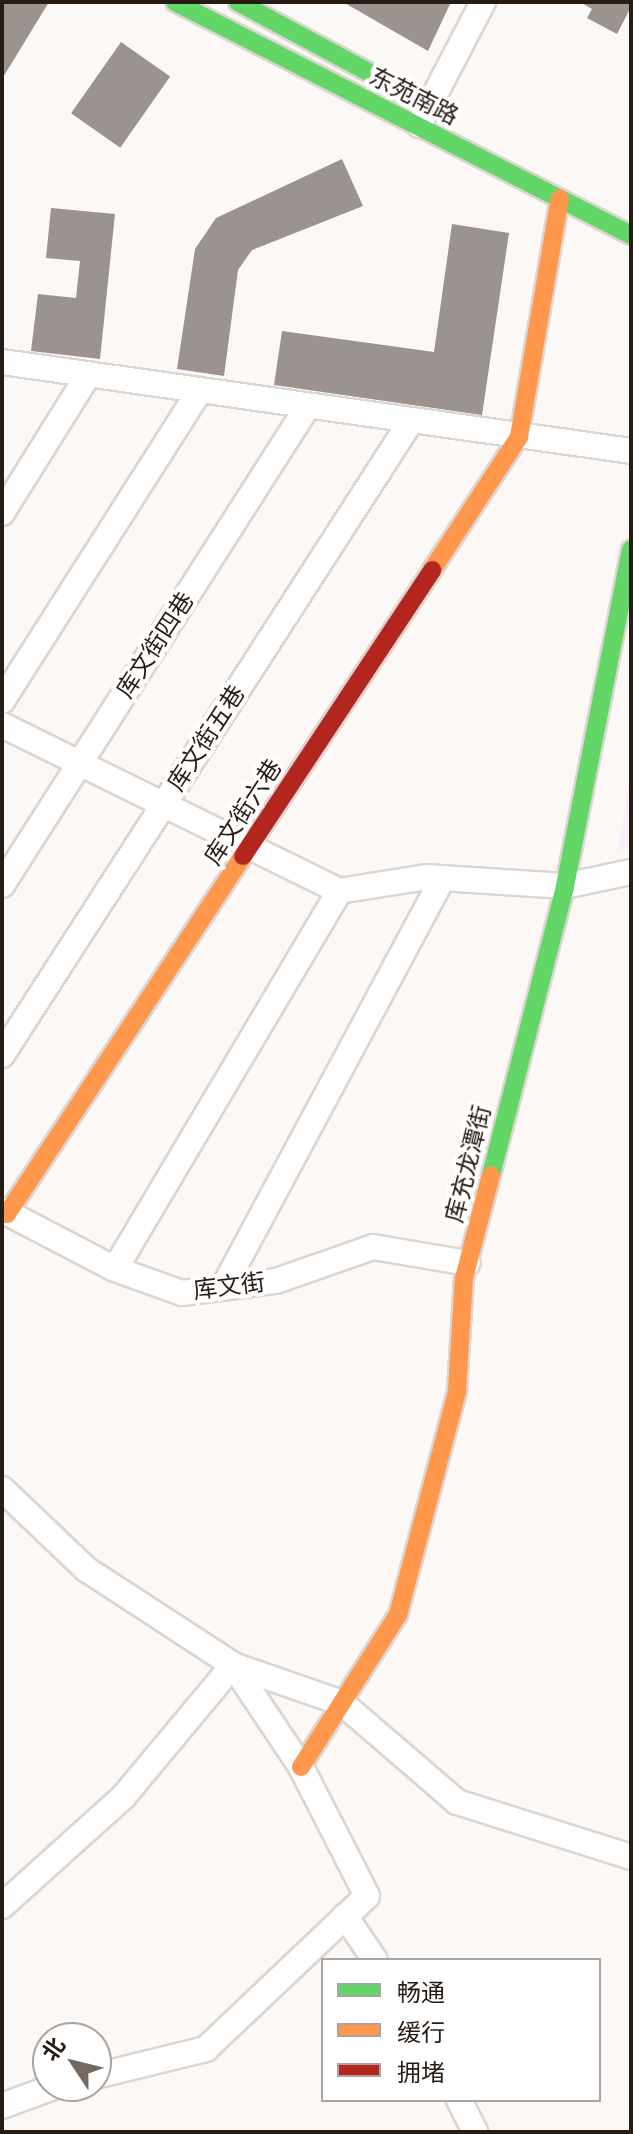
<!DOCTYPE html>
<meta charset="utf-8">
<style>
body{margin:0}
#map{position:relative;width:633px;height:2134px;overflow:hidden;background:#fbf8f6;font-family:Cabin,"Noto Sans SC",sans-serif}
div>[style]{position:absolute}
.education>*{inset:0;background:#faeff9}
.building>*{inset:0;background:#9a938f;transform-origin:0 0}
.roads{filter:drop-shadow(2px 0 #dcd5d0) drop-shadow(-2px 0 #dcd5d0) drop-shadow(0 2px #dcd5d0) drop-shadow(0 -2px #dcd5d0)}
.street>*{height:24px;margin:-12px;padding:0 12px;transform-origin:12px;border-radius:12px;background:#fefefe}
.fast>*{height:18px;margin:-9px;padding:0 9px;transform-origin:9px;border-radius:9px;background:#63d668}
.slow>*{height:18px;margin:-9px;padding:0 9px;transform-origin:9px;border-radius:9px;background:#ff974d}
.jam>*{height:18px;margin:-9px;padding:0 9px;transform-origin:9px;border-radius:9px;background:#b3261e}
span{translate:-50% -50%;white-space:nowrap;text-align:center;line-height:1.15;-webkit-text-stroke:8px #fff;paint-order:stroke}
.street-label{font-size:24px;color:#271c13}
.frame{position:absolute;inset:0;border:4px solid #271c13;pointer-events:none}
.legend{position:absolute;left:321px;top:1958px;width:280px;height:144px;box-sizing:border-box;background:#fff;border:2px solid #a9a4a1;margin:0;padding:10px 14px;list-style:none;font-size:24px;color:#271c13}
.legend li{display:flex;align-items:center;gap:16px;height:40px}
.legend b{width:40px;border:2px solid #a9a4a1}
.north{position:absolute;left:32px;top:2022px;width:80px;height:80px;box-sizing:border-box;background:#fff;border:2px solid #a9a4a1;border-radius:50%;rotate:305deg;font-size:22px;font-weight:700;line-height:32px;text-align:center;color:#271c13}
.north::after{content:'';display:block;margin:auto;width:28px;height:36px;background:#716962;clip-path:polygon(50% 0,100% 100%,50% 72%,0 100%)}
</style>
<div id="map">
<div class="education">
<i style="clip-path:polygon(631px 768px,631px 848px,618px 851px)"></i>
</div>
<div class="building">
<i style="clip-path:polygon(2px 2px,49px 2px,2px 79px)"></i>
<i style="clip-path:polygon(343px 2px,451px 2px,428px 51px)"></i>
<i style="clip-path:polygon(580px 2px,631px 2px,631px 7px,617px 34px,587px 18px,592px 9px)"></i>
<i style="left:121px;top:42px;width:60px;height:87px;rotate:35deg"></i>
<i style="clip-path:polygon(342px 159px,363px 206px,252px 250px,238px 270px,224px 376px,177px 369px,195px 249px,216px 218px)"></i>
<i style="clip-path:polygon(51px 208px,115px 214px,100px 359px,31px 351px,38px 294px,76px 298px,80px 261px,46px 258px)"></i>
<i style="clip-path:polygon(452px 224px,509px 233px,482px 415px,274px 385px,282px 331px,434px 352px)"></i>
</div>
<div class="roads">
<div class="street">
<i style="left:419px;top:125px;width:139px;rotate:-62.5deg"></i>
<i style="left:2px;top:362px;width:635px;rotate:8.05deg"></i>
<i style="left:2px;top:513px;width:164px;rotate:-58deg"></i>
<i style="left:2px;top:701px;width:369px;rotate:-57.5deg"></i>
<i style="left:2px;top:725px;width:376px;rotate:26.2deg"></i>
<i style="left:339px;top:891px;width:88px;rotate:-9.1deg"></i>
<i style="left:426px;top:877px;width:139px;rotate:3.7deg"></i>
<i style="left:565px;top:886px;width:67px;rotate:-12deg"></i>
<i style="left:2px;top:885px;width:568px;rotate:-57.43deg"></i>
<i style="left:2px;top:1055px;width:754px;rotate:-57.17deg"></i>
<i style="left:2px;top:1210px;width:127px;rotate:27.6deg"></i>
<i style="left:115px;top:1269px;width:71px;rotate:19.7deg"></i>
<i style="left:182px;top:1293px;width:95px;rotate:-7.3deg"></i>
<i style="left:276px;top:1281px;width:103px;rotate:-19.3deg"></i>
<i style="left:373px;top:1247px;width:96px;rotate:9.6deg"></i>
<i style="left:115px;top:1269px;width:439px;rotate:-59.3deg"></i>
<i style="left:223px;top:1288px;width:465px;rotate:-61.8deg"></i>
<i style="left:2px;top:1489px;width:116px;rotate:43.6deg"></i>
<i style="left:86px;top:1569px;width:176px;rotate:33.1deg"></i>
<i style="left:233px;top:1665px;width:123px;rotate:56.3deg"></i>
<i style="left:301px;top:1767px;width:145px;rotate:62.9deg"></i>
<i style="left:367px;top:1896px;width:222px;rotate:136.5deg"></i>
<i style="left:206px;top:2049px;width:113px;rotate:166.2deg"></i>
<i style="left:2px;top:1906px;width:164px;rotate:-42deg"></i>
<i style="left:124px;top:1796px;width:170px;rotate:-50.2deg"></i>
<i style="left:233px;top:1665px;width:115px;rotate:19.2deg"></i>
<i style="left:342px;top:1703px;width:152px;rotate:40.7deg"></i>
<i style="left:457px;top:1802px;width:182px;rotate:17.5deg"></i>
<i style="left:345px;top:1916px;width:53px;rotate:55.7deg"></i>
<i style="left:459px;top:2100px;width:36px;rotate:63deg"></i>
<i style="left:2px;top:2106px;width:58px;rotate:-20.3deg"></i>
</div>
<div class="fast">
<i style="left:175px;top:2px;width:512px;rotate:27.07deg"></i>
<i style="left:238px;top:2px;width:192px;rotate:28.3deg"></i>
<i style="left:491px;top:1175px;width:298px;rotate:-75.6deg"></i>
<i style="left:565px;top:886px;width:343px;rotate:-78.9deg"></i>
</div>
<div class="slow">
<i style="left:432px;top:570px;width:159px;rotate:-56.8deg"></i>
<i style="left:519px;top:437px;width:242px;rotate:-80.3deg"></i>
<i style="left:7px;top:1214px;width:429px;rotate:-56.6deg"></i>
<i style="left:301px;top:1767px;width:180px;rotate:-57.5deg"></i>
<i style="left:398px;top:1615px;width:232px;rotate:-75.2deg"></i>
<i style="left:457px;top:1391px;width:113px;rotate:-86.5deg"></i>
<i style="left:464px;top:1278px;width:106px;rotate:-75.3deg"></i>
</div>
<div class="jam">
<i style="left:243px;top:856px;width:343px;rotate:-56.5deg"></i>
</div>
</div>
<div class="street-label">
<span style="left:414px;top:96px;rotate:27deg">东苑南路</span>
<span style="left:155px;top:645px;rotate:-57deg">库文街四巷</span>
<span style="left:206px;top:738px;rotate:-57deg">库文街五巷</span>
<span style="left:243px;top:812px;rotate:-57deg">库文街六巷</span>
<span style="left:468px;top:1164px;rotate:-76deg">库充龙潭街</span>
<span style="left:229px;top:1286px;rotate:-7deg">库文街</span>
</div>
<div class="frame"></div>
<ul class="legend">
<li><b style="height:10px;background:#63d668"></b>畅通</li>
<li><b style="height:10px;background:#ff974d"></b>缓行</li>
<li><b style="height:10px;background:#b3261e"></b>拥堵</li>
</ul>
<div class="north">北</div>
</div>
